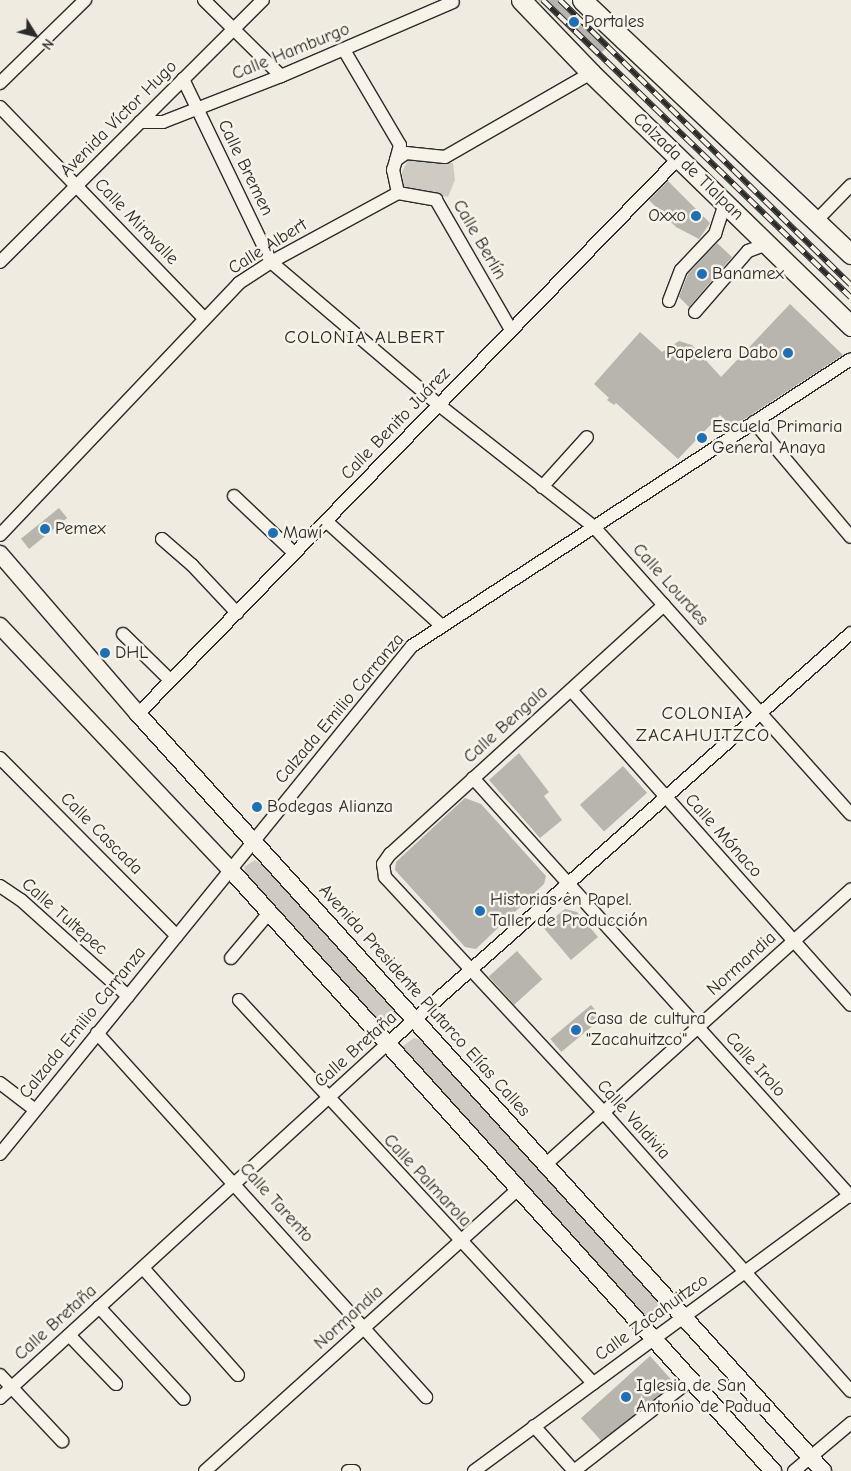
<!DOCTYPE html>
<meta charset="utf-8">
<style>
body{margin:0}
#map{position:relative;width:851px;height:1471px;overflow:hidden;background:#efebe0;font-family:"Comic Neue",sans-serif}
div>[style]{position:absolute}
.green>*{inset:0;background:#cfcbc2}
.building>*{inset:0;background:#b8b5ae;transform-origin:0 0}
.roads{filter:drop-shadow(1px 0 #2b2b2b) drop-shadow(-1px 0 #2b2b2b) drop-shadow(0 1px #2b2b2b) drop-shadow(0 -1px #2b2b2b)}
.minor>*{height:12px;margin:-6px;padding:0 6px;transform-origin:6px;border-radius:6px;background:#f7f3e8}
.major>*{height:16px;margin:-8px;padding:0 8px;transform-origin:8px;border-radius:8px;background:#f7f3e8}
.highway>*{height:19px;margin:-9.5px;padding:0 9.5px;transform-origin:9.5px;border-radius:9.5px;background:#f7f3e8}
.rail>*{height:5.5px;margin-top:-2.75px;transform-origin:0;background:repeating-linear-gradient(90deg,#f7f3e8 0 11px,#2b2b2b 0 22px);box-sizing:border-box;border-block:1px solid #2b2b2b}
.dots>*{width:14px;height:14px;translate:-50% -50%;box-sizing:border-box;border:2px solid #f7f3e8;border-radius:50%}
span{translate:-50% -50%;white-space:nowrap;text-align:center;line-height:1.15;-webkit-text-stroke:5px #f7f3e8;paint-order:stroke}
.poi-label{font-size:18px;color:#2b2b2b}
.left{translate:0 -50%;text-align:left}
.right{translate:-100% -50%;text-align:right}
.street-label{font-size:18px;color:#2b2b2b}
.neighbourhood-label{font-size:19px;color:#2b2b2b;letter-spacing:1px}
.north{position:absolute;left:10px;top:10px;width:50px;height:50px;-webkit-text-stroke:4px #f7f3e8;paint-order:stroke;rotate:126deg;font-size:14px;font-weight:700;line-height:20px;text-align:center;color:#2b2b2b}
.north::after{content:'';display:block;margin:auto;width:18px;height:22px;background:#2b2b2b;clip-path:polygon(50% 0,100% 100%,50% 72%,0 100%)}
</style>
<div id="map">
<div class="green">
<i style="clip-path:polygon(409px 158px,453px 163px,455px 180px,448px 197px,403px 189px,402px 172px)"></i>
<i style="clip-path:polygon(255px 860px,271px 871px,393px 1006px,397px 1016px,391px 1026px,378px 1024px,248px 880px,244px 867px)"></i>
<i style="clip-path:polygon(414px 1038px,421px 1040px,664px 1309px,663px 1318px,655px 1325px,642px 1317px,404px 1054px,403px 1046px)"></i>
</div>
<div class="building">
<i style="clip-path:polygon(538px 0,564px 0,610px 44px,597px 57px)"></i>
<i style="clip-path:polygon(668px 181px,710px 223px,699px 239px,676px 227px,649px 200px)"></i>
<i style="clip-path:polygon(717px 243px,732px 257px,689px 307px,679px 297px,688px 274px)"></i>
<i style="clip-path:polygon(790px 304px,843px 355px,732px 427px,720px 415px,678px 459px,616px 403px,614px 405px,607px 400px,609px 398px,594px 384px,640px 332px,662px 352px,679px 341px,692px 345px,721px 377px)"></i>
<i style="left:59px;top:508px;width:13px;height:49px;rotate:51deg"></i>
<i style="clip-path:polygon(519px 753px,549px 792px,544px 796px,562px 820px,540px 838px,489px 780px)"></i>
<i style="left:623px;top:766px;width:36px;height:58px;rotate:48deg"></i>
<i style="clip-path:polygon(465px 798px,481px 804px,546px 876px,544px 884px,476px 949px,465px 947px,395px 870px,396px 862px)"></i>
<i style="clip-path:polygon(565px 909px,577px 912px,598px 937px,571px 960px,543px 927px)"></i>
<i style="left:517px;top:951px;width:38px;height:38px;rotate:48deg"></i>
<i style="left:591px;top:1005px;width:17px;height:53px;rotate:50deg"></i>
<i style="left:650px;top:1356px;width:36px;height:93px;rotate:48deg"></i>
</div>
<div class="roads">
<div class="minor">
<i style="left:204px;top:0;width:108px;rotate:44.6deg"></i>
<i style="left:344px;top:50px;width:110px;rotate:59.5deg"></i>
<i style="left:400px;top:145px;width:16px;rotate:105deg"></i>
<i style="left:183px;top:79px;width:203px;rotate:64.3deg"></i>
<i style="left:271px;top:262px;width:221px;rotate:40.4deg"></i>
<i style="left:439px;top:405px;width:197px;rotate:38.2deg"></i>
<i style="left:594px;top:527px;width:385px;rotate:48.2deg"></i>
<i style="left:0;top:83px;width:119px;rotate:-44.3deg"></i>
<i style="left:0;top:107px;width:293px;rotate:46deg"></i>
<i style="left:140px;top:122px;width:23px"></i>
<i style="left:163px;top:122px;width:127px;rotate:-21.3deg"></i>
<i style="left:281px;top:76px;width:187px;rotate:-23.3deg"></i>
<i style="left:398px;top:193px;width:39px;rotate:10deg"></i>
<i style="left:436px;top:200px;width:150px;rotate:60deg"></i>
<i style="left:816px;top:221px;width:50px;rotate:-45.8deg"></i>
<i style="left:0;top:262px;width:371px;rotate:-44.9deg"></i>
<i style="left:669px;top:301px;width:33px;rotate:-69deg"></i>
<i style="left:681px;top:270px;width:50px;rotate:-46.6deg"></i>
<i style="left:715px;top:234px;width:33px;rotate:-72deg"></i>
<i style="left:695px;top:312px;width:81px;rotate:-49deg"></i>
<i style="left:748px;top:251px;width:20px;rotate:-20deg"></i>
<i style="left:754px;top:422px;width:150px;rotate:49.9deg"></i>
<i style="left:542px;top:487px;width:67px;rotate:-48deg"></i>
<i style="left:234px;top:496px;width:83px;rotate:43.5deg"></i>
<i style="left:326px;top:521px;width:156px;rotate:42.2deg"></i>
<i style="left:0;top:535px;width:347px;rotate:-46.5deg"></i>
<i style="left:239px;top:283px;width:38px;rotate:-33deg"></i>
<i style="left:271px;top:262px;width:145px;rotate:-28.5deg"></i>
<i style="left:398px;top:193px;width:24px;rotate:-102deg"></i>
<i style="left:393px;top:170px;width:10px;rotate:-73deg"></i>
<i style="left:396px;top:160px;width:12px;rotate:-35deg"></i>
<i style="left:406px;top:153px;width:39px;rotate:6deg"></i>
<i style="left:445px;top:157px;width:168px;rotate:-29.9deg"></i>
<i style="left:162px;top:539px;width:40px;rotate:41deg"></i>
<i style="left:192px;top:565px;width:66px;rotate:46.8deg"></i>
<i style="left:664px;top:605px;width:370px;rotate:137.7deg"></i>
<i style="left:390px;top:854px;width:12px;rotate:125deg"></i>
<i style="left:383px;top:864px;width:13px;rotate:81deg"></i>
<i style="left:385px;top:877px;width:321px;rotate:47.1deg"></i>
<i style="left:603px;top:1112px;width:373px;rotate:48.4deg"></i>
<i style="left:123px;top:634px;width:66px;rotate:44.4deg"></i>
<i style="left:571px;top:690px;width:421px;rotate:48.4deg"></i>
<i style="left:138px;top:714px;width:776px;rotate:-45.78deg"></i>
<i style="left:0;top:758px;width:251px;rotate:45.2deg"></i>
<i style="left:473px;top:778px;width:564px;rotate:47.94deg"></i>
<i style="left:0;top:886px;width:25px;rotate:34deg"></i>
<i style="left:21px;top:900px;width:144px;rotate:41.9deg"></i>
<i style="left:231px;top:958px;width:57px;rotate:-49.9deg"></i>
<i style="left:239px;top:1000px;width:522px;rotate:47.25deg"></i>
<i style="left:97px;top:1033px;width:491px;rotate:47.9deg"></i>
<i style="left:0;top:1083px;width:44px;rotate:37.6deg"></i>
<i style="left:0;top:1154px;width:654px;rotate:-50.96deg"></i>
<i style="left:412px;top:646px;width:524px;rotate:-33.17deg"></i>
<i style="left:545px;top:1165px;width:412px;rotate:-42deg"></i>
<i style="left:143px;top:1268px;width:143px;rotate:48.4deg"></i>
<i style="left:99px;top:1307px;width:125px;rotate:47.3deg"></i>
<i style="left:69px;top:1335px;width:68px;rotate:46.2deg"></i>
<i style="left:0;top:1375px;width:91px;rotate:46.8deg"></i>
<i style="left:0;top:1398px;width:524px;rotate:-42.45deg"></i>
<i style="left:387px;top:1044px;width:620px;rotate:-41.53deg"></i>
<i style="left:534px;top:1426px;width:60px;rotate:48.4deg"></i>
<i style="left:205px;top:1471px;width:418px;rotate:-42deg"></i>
<i style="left:348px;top:1471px;width:6px"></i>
<i style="left:474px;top:1471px;width:468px;rotate:-36.3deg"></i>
<i style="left:574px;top:1471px;width:150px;rotate:-37.9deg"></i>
<i style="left:794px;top:1471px;width:75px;rotate:-40.1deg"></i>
</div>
<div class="major">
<i style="left:0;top:554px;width:211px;rotate:49.2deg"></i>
<i style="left:138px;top:714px;width:1021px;rotate:47.86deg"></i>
<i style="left:0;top:626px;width:335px;rotate:46.6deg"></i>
<i style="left:230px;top:869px;width:811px;rotate:47.95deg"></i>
</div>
<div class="highway">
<i style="left:521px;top:0;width:101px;rotate:46.2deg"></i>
<i style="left:591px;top:73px;width:363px;rotate:44.2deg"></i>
<i style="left:582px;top:0;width:370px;rotate:43.4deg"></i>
</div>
</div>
<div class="rail">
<i style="left:543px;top:0;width:428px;rotate:44deg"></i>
<i style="left:560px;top:0;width:407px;rotate:44.4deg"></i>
</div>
<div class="dots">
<i style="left:574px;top:22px;background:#1f6fb2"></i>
<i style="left:696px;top:216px;background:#1f6fb2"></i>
<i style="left:702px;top:274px;background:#1f6fb2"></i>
<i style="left:788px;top:353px;background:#1f6fb2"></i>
<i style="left:702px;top:438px;background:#1f6fb2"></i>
<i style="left:45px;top:529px;background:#1f6fb2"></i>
<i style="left:273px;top:533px;background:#1f6fb2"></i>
<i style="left:105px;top:653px;background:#1f6fb2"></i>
<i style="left:257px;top:807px;background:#1f6fb2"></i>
<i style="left:480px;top:911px;background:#1f6fb2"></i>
<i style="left:576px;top:1030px;background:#1f6fb2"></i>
<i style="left:626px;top:1397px;background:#1f6fb2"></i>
</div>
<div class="poi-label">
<span class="left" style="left:584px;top:22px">Portales</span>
<span class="right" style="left:686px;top:216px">Oxxo</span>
<span class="left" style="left:712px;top:274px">Banamex</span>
<span class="right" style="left:778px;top:353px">Papelera Dabo</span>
<span class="left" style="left:712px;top:438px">Escuela Primaria<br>General Anaya</span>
<span class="left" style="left:55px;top:529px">Pemex</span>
<span class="left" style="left:283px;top:533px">Mawí</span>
<span class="left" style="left:115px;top:653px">DHL</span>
<span class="left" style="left:267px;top:807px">Bodegas Alianza</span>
<span class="left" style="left:490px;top:911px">Historias en Papel.<br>Taller de Producción</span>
<span class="left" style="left:586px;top:1030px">Casa de cultura<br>"Zacahuitzco"</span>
<span class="left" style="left:636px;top:1397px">Iglesia de San<br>Antonio de Padua</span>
</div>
<div class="street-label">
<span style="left:291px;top:52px;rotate:-22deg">Calle Hamburgo</span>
<span style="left:119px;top:119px;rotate:-45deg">Avenida Víctor Hugo</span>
<span style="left:688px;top:167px;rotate:44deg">Calzada de Tlalpan</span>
<span style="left:245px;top:168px;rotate:64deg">Calle Bremen</span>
<span style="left:136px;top:222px;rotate:46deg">Calle Miravalle</span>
<span style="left:479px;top:240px;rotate:60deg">Calle Berlín</span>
<span style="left:268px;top:247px;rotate:-32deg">Calle Albert</span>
<span style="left:396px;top:424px;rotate:-46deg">Calle Benito Juárez</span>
<span style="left:670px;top:585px;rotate:48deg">Calle Lourdes</span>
<span style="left:340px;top:709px;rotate:-50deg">Calzada Emilio Carranza</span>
<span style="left:506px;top:725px;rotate:-42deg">Calle Bengala</span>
<span style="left:101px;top:834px;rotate:45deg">Calle Cascada</span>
<span style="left:723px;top:836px;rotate:48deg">Calle Mónaco</span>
<span style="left:64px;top:917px;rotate:41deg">Calle Tultepec</span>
<span style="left:742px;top:964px;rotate:-42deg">Normandia</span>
<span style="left:424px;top:1001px;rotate:48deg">Avenida Presidente Plutarco Elías Calles</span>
<span style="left:83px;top:1023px;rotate:-51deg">Calzada Emilio Carranza</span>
<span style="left:356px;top:1050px;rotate:-42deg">Calle Bretaña</span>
<span style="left:755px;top:1065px;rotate:48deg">Calle Irolo</span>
<span style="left:633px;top:1120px;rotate:48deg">Calle Valdivia</span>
<span style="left:427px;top:1181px;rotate:47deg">Calle Palmarola</span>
<span style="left:276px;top:1203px;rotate:48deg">Calle Tarento</span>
<span style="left:349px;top:1318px;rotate:-42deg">Normandia</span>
<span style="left:652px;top:1318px;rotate:-36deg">Calle Zacahuitzco</span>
<span style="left:56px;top:1323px;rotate:-42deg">Calle Bretaña</span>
</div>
<div class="neighbourhood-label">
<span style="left:365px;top:338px">COLONIA ALBERT</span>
<span style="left:703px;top:725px">COLONIA<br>ZACAHUITZCO</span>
</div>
<div class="north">N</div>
</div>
